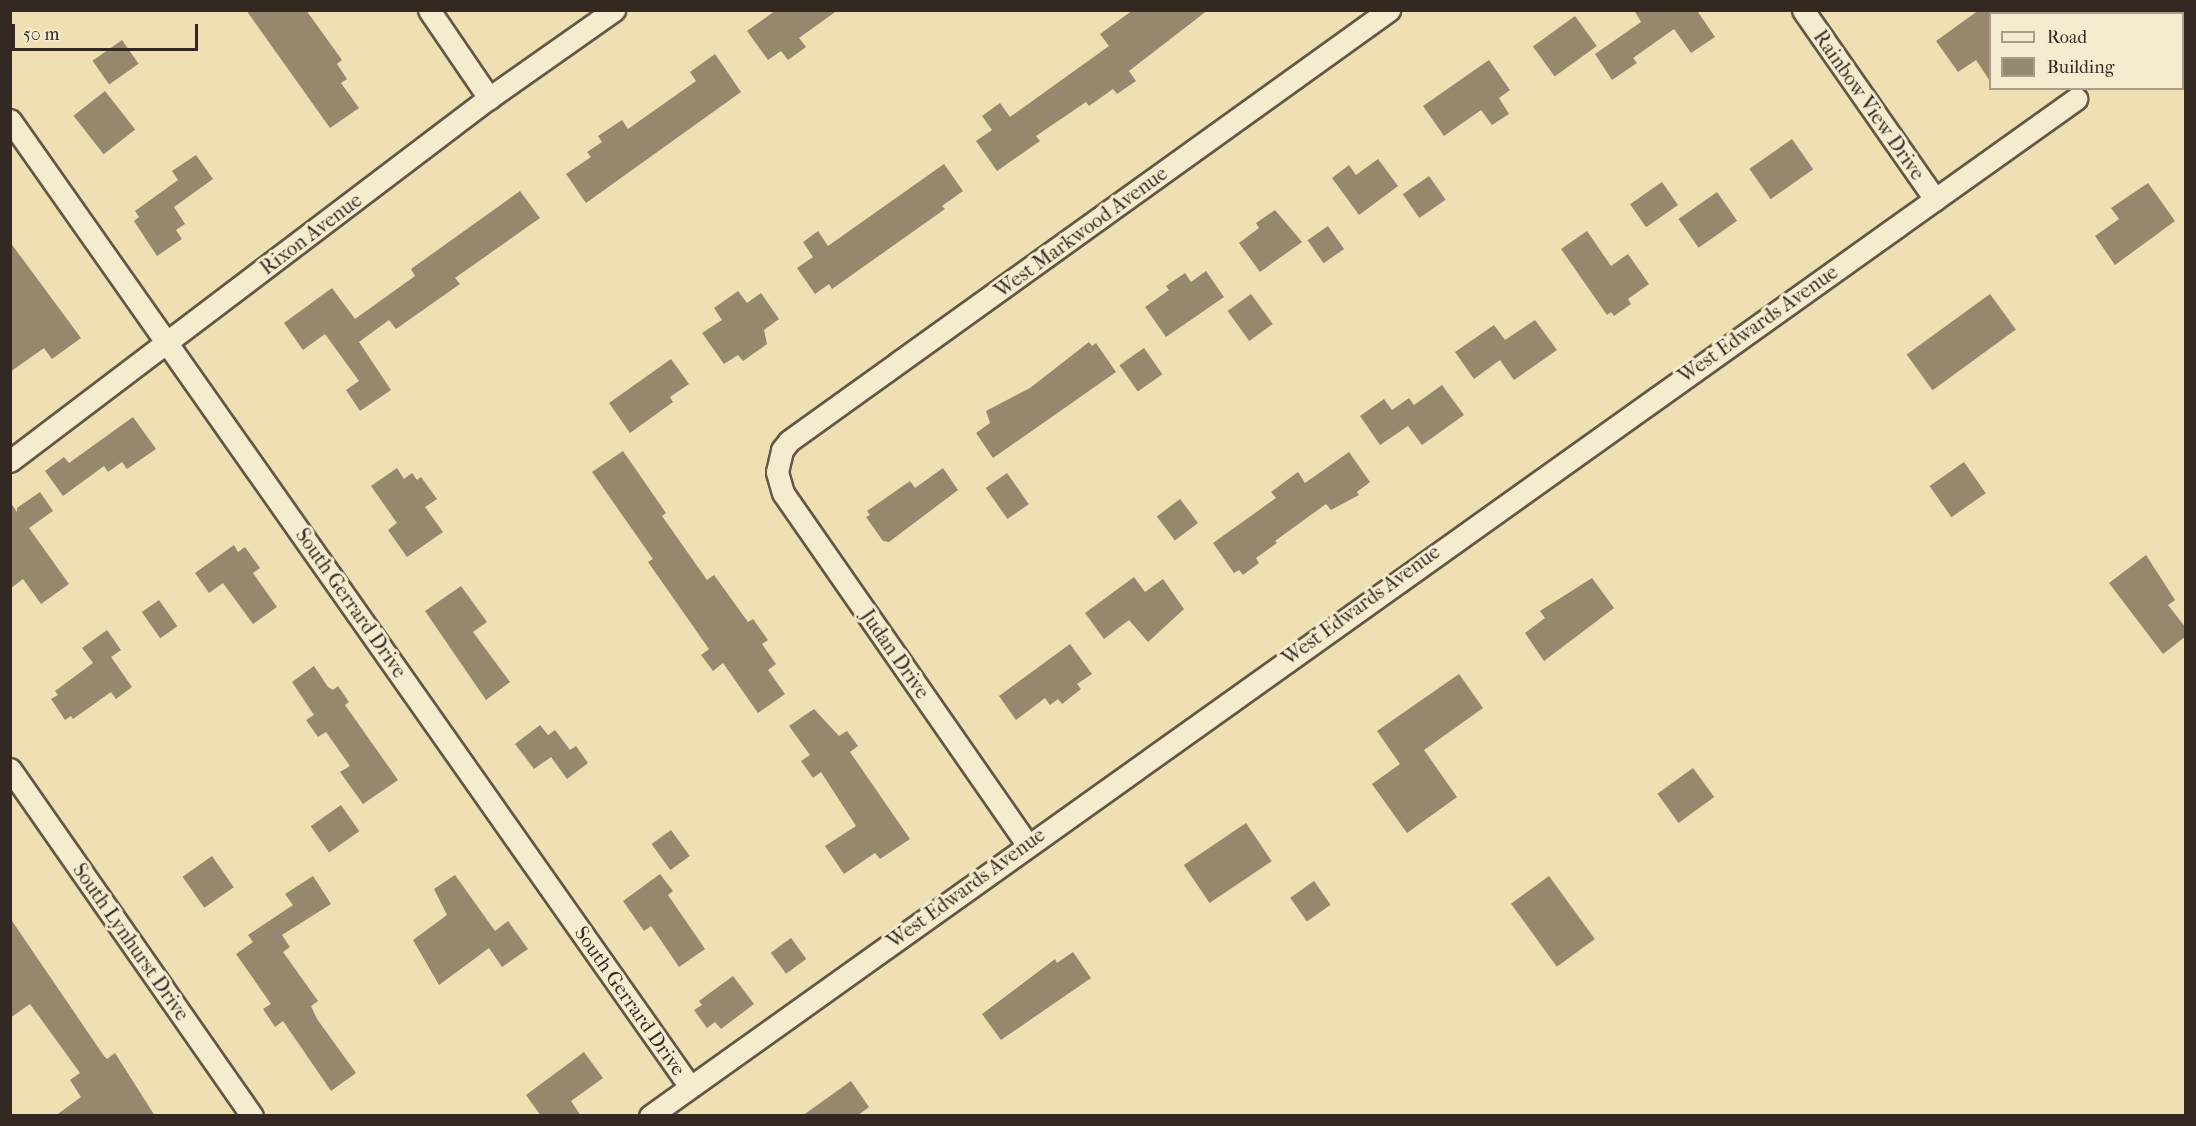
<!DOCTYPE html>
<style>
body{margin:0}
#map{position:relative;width:2196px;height:1126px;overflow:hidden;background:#efe0b3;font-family:"IM FELL French Canon",serif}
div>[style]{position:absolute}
.building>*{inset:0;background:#95886d;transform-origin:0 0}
.roads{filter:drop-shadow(2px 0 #635746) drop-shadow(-2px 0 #635746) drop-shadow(0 2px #635746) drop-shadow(0 -2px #635746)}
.minor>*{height:21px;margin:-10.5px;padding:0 10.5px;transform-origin:10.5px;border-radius:10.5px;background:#f5ebce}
span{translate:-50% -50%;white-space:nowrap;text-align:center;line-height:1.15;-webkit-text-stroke:6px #f5ebce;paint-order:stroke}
.street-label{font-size:20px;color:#342922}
.frame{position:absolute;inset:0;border:12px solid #342922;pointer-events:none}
.legend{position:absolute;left:1989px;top:12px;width:195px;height:78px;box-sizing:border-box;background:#f5ebce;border:2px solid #a89d89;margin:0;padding:8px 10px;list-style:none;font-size:18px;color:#342922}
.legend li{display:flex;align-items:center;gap:12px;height:30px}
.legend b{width:30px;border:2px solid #a89d89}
.scale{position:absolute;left:12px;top:24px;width:186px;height:27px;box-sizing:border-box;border:3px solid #342922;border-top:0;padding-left:8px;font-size:18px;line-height:21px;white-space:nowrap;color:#342922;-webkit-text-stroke:4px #f5ebce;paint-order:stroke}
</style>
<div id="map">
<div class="building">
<i style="clip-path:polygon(246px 10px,306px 10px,342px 60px,337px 64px,347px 79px,341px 83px,359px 108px,330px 128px)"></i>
<i style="clip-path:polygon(776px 10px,838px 10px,799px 38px,806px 47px,788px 60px,781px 51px,768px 60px,747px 31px)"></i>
<i style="clip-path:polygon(1133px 10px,1208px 10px,1129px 71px,1136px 81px,1117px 94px,1113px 89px,1089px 106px,1086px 102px,1036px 136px,1040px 141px,997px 171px,976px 141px,992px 130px,982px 116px,1000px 103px,1010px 117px,1109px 46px,1100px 34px)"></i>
<i style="clip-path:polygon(1634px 10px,1700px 10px,1698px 12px,1715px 37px,1691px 53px,1674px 29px,1633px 58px,1637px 63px,1612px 80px,1595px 54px,1641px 22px)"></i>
<i style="clip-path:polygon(1979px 10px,1990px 10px,1990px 81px,1976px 60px,1958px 72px,1936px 41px)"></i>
<i style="left:1575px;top:16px;width:37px;height:52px;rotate:54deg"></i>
<i style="left:122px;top:40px;width:29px;height:36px;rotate:55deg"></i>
<i style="clip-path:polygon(715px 54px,741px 92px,586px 203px,566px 174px,591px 157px,587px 152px,602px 142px,598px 136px,622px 120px,628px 129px,696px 81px,690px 72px)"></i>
<i style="clip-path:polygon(1489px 60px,1510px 90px,1499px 98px,1509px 114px,1492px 125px,1481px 110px,1444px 136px,1423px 106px)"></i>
<i style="left:105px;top:91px;width:49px;height:40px;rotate:52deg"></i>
<i style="left:1792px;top:139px;width:37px;height:52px;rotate:55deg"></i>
<i style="clip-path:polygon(196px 155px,213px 179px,174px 207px,185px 224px,176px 230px,182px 239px,157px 256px,134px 221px,139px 217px,135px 211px,178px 180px,172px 171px)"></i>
<i style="clip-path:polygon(1378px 159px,1398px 186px,1359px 215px,1332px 178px,1349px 165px,1356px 175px)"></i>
<i style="clip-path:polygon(944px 164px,963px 191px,942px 206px,945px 209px,832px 289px,829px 284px,815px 294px,797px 268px,813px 257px,803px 242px,818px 231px,828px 246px)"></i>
<i style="left:1429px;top:176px;width:29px;height:32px;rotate:55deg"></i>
<i style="left:1662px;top:182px;width:28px;height:39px;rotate:55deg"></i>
<i style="clip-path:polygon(2148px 183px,2175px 221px,2115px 265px,2095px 236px,2119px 219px,2111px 208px)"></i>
<i style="clip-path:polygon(520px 191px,540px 218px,455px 278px,460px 284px,396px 329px,389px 320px,359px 342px,391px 390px,360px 411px,346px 390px,359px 381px,325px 334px,303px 350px,284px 323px,332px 288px,355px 319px,415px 276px,411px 269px)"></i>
<i style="left:1717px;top:192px;width:35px;height:47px;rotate:55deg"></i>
<i style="clip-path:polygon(1275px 210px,1302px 242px,1260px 272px,1239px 243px,1259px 228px,1256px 223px)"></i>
<i style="left:1328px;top:226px;width:28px;height:25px;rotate:55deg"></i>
<i style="clip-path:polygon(1587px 231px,1611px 266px,1628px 254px,1649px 284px,1628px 299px,1631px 304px,1614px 316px,1611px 312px,1607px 315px,1561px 249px)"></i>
<i style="clip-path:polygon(10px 242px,81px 338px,52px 359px,44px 348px,10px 372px)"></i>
<i style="clip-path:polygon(1206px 271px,1224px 297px,1166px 337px,1145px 307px,1169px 290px,1166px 286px,1185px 273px,1191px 282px)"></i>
<i style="clip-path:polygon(738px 291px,747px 303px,761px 293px,779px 319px,764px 330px,767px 344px,743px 361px,738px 355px,724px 364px,702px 333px,722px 320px,714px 308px)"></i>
<i style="left:1251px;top:294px;width:37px;height:29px;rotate:54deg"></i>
<i style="left:1990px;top:294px;width:44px;height:103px;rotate:54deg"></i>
<i style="clip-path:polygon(1535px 320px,1557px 350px,1514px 380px,1500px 360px,1474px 379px,1455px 352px,1494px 325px,1505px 340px)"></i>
<i style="clip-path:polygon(1089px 342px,1092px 346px,1096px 343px,1116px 372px,993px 458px,976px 433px,990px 423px,986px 411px,1030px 388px)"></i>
<i style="left:1144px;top:348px;width:32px;height:30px;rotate:55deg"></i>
<i style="clip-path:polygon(671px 359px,689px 384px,670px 397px,673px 402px,630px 433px,609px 403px)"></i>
<i style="clip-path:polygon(1442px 385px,1464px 415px,1422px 445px,1408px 426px,1380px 445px,1360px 416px,1384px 399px,1392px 410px,1409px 398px,1414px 405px)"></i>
<i style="clip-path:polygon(133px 417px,156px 449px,127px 469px,122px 462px,108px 472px,104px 466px,63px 496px,45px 471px,64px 457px,69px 463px)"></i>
<i style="clip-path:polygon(623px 451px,666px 513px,662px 516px,707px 580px,714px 575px,748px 622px,753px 619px,768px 640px,762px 644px,776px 664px,768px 670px,785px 694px,758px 713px,723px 663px,713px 671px,701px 655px,709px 649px,648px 562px,653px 559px,592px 472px)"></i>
<i style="clip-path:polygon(1349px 452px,1370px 482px,1357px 492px,1359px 495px,1331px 510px,1326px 504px,1275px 541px,1277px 543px,1256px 558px,1259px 563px,1243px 575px,1239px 570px,1234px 573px,1213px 543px,1276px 498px,1271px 492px,1298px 472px,1305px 483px)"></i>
<i style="left:1964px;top:462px;width:38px;height:42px;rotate:55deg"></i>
<i style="clip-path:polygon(397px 468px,404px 479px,412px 473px,417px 480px,421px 477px,437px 499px,425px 507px,443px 532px,407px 557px,388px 530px,397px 523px,371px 486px)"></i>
<i style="clip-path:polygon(943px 468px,958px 490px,889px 542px,883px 541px,866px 517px,870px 515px,867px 511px,910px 481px,915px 488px)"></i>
<i style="left:1007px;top:473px;width:38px;height:26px;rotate:55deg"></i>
<i style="clip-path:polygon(40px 492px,53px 511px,29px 528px,69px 584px,41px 604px,23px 579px,10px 589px,10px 502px,17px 512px,17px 508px)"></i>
<i style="left:1180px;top:499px;width:30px;height:29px;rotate:53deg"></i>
<i style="clip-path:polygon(234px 545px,238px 552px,245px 547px,260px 568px,253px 573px,277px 607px,253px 624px,223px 583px,209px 593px,195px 573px)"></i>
<i style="clip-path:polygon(2146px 555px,2175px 600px,2168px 605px,2186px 628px,2186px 636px,2163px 654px,2109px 583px)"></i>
<i style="clip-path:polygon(1134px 577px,1145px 592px,1163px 579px,1184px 609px,1148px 642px,1129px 620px,1104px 639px,1085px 613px)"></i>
<i style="clip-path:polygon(1592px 578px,1614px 608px,1544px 661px,1525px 633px,1545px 618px,1540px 611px)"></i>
<i style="clip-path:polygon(461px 586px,487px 622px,473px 632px,510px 682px,486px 700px,425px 611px)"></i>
<i style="left:159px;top:600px;width:32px;height:21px;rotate:55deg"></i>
<i style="clip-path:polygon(107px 630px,121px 650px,111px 657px,132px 687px,116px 699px,111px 692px,73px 719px,71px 716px,65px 720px,51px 699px,58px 695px,55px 691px,93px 663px,82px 648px)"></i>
<i style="clip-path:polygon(1070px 644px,1092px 674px,1077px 684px,1081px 689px,1062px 704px,1058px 699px,1050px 705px,1045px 698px,1016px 720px,999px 696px)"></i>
<i style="clip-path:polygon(314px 666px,328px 687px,333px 690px,338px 686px,349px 702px,345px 705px,398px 780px,363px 804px,340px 772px,350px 766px,326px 732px,318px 737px,306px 720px,314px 715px,292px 682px)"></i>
<i style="clip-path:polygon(1459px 674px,1483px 708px,1424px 750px,1457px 797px,1407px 833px,1372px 784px,1400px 764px,1377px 731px)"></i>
<i style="clip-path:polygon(814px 709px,839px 736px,847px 731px,858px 746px,850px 752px,910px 839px,880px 859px,875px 853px,844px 874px,825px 846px,856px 826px,821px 772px,813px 778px,801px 761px,810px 755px,789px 726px)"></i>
<i style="clip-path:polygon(540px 725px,548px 735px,555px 730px,570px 750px,576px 746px,588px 763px,567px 779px,551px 757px,534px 769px,515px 744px)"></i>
<i style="left:1693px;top:768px;width:36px;height:44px;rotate:54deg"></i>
<i style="left:341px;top:805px;width:32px;height:37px;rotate:55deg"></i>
<i style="left:1246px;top:823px;width:46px;height:75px;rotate:56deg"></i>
<i style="left:671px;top:830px;width:32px;height:24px;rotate:54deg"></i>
<i style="left:212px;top:856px;width:38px;height:36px;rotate:55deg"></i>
<i style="clip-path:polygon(660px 874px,673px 891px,668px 895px,705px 949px,679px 967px,651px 926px,644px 931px,623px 901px)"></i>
<i style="clip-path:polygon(455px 875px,495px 931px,508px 921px,528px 949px,502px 967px,489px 948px,439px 985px,413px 940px,447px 915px,434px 889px)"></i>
<i style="clip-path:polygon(313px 876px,331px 904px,282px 935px,290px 947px,283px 952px,318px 1001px,311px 1006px,317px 1019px,356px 1073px,331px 1091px,283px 1021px,275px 1027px,263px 1009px,271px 1004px,236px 954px,253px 942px,248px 935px,293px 905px,285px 894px)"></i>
<i style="left:1549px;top:876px;width:78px;height:47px;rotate:54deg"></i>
<i style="left:1314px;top:881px;width:29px;height:29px;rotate:55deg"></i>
<i style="clip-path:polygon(10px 918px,104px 1056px,107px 1059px,115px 1053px,155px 1116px,55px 1116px,81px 1097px,70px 1080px,80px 1073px,30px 1004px,10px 1018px)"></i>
<i style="left:791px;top:938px;width:26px;height:25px;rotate:54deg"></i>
<i style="clip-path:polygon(1073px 952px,1091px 978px,1001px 1040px,982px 1014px,1055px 959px,1057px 963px)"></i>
<i style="clip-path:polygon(733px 976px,754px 1004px,721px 1029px,715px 1022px,707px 1028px,694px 1010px,702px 1005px,699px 1001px)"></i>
<i style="clip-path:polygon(584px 1052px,603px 1078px,571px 1101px,581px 1116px,541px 1116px,526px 1095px)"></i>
<i style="clip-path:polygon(851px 1081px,869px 1107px,857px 1116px,802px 1116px)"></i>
</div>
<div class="roads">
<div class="minor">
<i style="left:429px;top:10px;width:107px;rotate:55.7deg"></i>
<i style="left:1803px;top:10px;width:231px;rotate:55.1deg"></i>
<i style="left:10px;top:120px;width:1182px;rotate:54.88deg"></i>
<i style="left:10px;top:461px;width:601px;rotate:-37.16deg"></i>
<i style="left:489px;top:98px;width:153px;rotate:-35.1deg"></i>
<i style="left:10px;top:769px;width:423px;rotate:55.1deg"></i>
<i style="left:1027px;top:844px;width:427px;rotate:-124.8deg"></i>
<i style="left:783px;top:493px;width:22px;rotate:-106deg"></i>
<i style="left:777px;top:472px;width:23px;rotate:-77deg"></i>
<i style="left:782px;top:450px;width:11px;rotate:-52deg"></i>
<i style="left:789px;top:441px;width:739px;rotate:-35.69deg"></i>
<i style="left:650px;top:1116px;width:1752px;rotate:-35.5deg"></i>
</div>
</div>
<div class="street-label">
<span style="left:1869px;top:105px;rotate:55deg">Rainbow View Drive</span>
<span style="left:1081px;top:232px;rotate:-36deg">West Markwood Avenue</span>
<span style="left:311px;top:234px;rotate:-37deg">Rixon Avenue</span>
<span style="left:1758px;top:324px;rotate:-35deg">West Edwards Avenue</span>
<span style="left:351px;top:603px;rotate:55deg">South Gerrard Drive</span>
<span style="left:1361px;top:605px;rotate:-36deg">West Edwards Avenue</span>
<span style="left:895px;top:654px;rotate:55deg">Judan Drive</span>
<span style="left:966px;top:888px;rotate:-36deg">West Edwards Avenue</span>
<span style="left:131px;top:942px;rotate:55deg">South Lynhurst Drive</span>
<span style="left:630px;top:1001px;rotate:55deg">South Gerrard Drive</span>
</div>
<div class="frame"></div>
<ul class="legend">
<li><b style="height:8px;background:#f5ebce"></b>Road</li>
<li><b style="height:16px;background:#95886d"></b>Building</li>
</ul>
<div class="scale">50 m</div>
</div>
